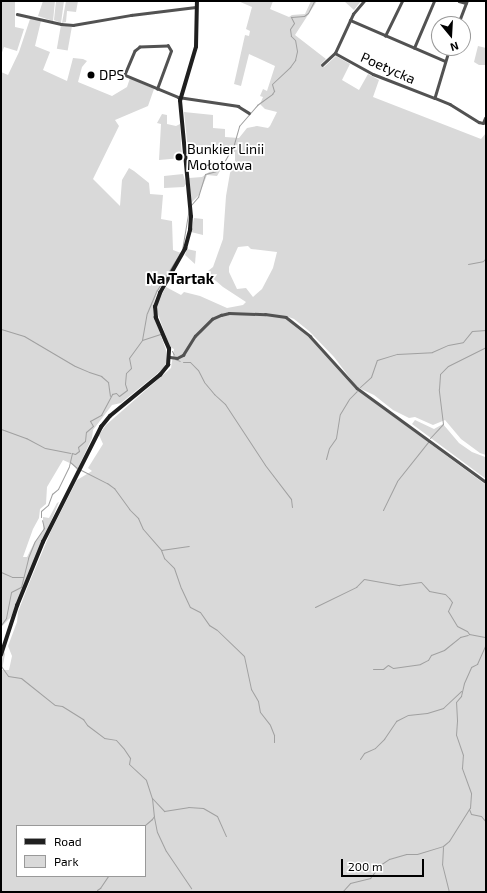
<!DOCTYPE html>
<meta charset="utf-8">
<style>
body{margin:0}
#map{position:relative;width:487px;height:893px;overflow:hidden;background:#fff;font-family:"Exo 2",sans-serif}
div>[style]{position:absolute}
.green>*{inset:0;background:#d9d9d9;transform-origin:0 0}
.stream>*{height:1px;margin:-0.5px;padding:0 0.5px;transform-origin:0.5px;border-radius:0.5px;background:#a0a0a0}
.street>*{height:2.5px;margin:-1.25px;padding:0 1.25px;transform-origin:1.25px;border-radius:1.25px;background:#525252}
.secondary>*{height:3.5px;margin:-1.75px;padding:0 1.75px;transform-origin:1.75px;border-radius:1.75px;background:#1f1f1f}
.dots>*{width:11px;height:11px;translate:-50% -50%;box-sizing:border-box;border:2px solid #fff;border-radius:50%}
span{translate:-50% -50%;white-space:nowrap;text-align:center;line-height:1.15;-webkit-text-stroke:3.5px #fff;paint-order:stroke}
.street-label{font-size:14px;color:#000}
.poi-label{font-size:14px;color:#000}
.left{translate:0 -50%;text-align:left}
.neighbourhood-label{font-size:15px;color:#000;font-weight:700}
.frame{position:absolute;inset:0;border:2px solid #000;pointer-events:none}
.legend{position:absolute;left:16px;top:825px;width:130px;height:52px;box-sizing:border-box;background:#fff;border:1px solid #999;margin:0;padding:5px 7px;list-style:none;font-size:12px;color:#000}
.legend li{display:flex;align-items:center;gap:8px;height:20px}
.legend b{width:20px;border:1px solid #999}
.north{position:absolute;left:431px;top:16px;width:40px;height:40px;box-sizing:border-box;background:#fff;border:1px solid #999;border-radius:50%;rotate:162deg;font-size:11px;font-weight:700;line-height:16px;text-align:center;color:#000}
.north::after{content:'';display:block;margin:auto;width:14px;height:18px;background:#000;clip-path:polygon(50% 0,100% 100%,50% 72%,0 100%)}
.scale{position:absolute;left:341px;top:859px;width:83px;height:18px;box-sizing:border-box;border:2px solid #000;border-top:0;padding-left:5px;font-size:12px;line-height:14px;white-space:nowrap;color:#000;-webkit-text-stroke:3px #fff;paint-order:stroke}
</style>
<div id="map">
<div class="green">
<i style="clip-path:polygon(1px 1px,15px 1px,15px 27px,24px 29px,17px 51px,4px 47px,1px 55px)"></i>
<i style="clip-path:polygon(43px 1px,55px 1px,53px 21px,38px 16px)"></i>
<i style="clip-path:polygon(56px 1px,64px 1px,61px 23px,54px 20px)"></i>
<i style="clip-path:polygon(66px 1px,78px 1px,76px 12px,67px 11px,66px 22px,62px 23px)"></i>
<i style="clip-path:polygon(evenodd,238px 1px,273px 1px,270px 9px,289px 17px,292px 15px,305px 14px,311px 1px,317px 1px,295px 35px,326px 59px,321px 64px,324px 67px,336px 56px,350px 64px,342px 80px,359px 90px,368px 74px,379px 80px,373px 97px,481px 139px,486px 133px,486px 455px,480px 453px,461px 439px,445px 420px,433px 425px,415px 417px,409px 418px,393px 410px,374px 395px,361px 389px,356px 386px,334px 357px,309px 331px,294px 319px,286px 316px,306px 332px,335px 363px,355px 388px,486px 485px,486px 892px,1px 892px,1px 661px,4px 651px,5px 654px,2px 670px,9px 670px,12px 656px,8px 646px,17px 622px,18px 612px,28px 586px,51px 531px,77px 480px,92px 471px,88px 468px,103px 444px,99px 435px,106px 425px,171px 368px,174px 349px,170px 347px,156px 309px,157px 303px,166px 287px,181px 295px,184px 292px,200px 296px,227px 308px,243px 305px,246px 302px,223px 287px,209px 275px,211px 273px,208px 271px,213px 267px,223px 239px,226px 196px,230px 173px,235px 162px,235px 152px,188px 150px,184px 112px,213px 115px,213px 128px,225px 129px,225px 137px,239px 138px,247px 128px,257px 126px,268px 128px,270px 126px,277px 112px,265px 109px,260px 104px,263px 97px,260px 96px,263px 89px,267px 91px,275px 66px,249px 54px,241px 86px,234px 84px,245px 35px,249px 36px,250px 31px,246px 29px,252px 7px,238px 1px,248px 246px,251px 249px,277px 252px,273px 268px,262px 289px,253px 297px,246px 288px,237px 289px,229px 272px,229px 267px,238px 247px,248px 246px,238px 1px,17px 826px,145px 826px,145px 876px,17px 876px,17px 826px)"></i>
<i style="clip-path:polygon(344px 1px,361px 1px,354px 10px)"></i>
<i style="clip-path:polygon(33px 18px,41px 21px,35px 46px,50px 52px,43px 70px,67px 81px,73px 58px,83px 59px,87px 61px,82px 67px,78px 82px,112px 96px,127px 87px,130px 78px,154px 89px,148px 106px,115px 120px,119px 126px,93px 179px,120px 206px,122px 180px,129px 168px,134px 171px,149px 183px,150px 194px,163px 195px,161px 219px,172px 221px,173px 250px,181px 253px,157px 293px,153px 306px,154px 316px,166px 350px,167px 361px,163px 369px,121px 403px,112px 405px,93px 430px,92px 438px,77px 470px,72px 464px,63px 460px,47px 487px,46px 504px,40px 509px,39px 518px,33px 529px,23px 557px,27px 557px,34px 543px,43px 532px,43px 517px,49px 518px,57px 503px,59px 502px,11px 617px,1px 627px,1px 72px,8px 75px,19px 52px,30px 19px)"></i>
<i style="left:61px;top:25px;width:11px;height:24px;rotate:10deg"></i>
<i style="clip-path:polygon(478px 46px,486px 48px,486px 65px,479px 65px,474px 62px)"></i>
<i style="clip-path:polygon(162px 114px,167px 115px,167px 124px,176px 126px,180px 124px,182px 158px,159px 160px,161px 124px,157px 123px)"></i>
<i style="clip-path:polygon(222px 163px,224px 164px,217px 176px,207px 175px,199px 195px,190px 204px,189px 178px,202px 177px)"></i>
<i style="clip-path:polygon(183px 174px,186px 184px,184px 187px,164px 188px,164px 176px)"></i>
<i style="clip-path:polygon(194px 218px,203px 219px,203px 235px,191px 232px)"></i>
<i style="clip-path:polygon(187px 249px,196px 251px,195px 264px,185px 255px)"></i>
<i style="clip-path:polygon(415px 420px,434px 429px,443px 424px,459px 443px,472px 452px,485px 457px,486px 479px,412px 424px)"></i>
</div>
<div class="stream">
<i style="left:191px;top:205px;width:11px;rotate:-49deg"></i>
<i style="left:198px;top:197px;width:24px;rotate:-73deg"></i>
<i style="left:205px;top:174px;width:11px;rotate:-15deg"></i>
<i style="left:216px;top:171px;width:10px;rotate:-45deg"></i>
<i style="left:223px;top:164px;width:23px;rotate:-61deg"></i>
<i style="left:234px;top:144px;width:19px;rotate:-74deg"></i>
<i style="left:239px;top:126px;width:28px;rotate:-49deg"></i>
<i style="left:257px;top:105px;width:19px;rotate:-36deg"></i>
<i style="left:272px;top:94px;width:4px;rotate:-56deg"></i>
<i style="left:274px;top:91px;width:7px;rotate:-106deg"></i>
<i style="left:272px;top:84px;width:25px;rotate:-43deg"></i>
<i style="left:290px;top:67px;width:9px;rotate:-54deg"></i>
<i style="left:295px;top:60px;width:9px;rotate:-77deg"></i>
<i style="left:297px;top:51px;width:11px;rotate:-100deg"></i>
<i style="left:295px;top:40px;width:6px;rotate:-135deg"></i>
<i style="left:291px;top:36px;width:7px;rotate:-98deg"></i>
<i style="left:290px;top:29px;width:7px;rotate:-56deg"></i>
<i style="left:294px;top:23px;width:7px;rotate:-117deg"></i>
<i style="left:291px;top:17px;width:13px;rotate:-4deg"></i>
<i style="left:304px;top:16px;width:5px;rotate:-37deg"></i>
<i style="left:308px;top:13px;width:13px;rotate:-63deg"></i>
<i style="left:468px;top:264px;width:15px;rotate:-11deg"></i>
<i style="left:483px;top:261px;width:4px;rotate:-45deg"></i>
<i style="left:1px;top:329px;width:24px;rotate:17deg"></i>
<i style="left:24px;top:336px;width:59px;rotate:30.5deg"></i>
<i style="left:75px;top:366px;width:15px;rotate:23deg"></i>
<i style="left:89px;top:372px;width:13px;rotate:18deg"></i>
<i style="left:101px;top:376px;width:9px;rotate:41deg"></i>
<i style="left:108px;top:382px;width:14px;rotate:82deg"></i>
<i style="left:142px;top:340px;width:20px;rotate:-18deg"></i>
<i style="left:161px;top:334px;width:9px;rotate:69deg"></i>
<i style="left:172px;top:351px;width:4px;rotate:63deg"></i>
<i style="left:175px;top:359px;width:5px;rotate:22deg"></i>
<i style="left:183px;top:362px;width:7px"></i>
<i style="left:190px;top:362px;width:11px;rotate:45deg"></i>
<i style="left:198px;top:370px;width:13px;rotate:63deg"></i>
<i style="left:204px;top:382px;width:16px;rotate:50deg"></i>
<i style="left:214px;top:394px;width:15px;rotate:42deg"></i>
<i style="left:225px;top:404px;width:73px;rotate:56.7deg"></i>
<i style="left:265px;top:465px;width:43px;rotate:52.6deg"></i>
<i style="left:291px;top:499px;width:8px;rotate:83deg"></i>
<i style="left:360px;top:387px;width:15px;rotate:-42deg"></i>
<i style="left:371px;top:377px;width:18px;rotate:-71deg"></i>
<i style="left:377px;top:360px;width:21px;rotate:-17deg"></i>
<i style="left:397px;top:354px;width:35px;rotate:-3deg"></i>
<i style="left:432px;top:352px;width:17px;rotate:-24deg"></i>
<i style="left:448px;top:345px;width:15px;rotate:-11deg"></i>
<i style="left:463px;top:342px;width:14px;rotate:-51deg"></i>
<i style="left:472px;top:331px;width:14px;rotate:-4deg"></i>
<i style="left:1px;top:429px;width:27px;rotate:20deg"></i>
<i style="left:26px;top:438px;width:21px;rotate:28deg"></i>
<i style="left:45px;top:448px;width:26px;rotate:11deg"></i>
<i style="left:430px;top:438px;width:19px;rotate:-47deg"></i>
<i style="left:443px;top:424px;width:35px;rotate:-97deg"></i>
<i style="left:439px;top:389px;width:15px;rotate:-86deg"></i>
<i style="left:440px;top:374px;width:11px;rotate:-45deg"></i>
<i style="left:448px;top:366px;width:42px;rotate:-26.6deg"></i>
<i style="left:326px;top:459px;width:11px;rotate:-75deg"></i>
<i style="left:329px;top:448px;width:12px;rotate:-55deg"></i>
<i style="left:336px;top:438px;width:24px;rotate:-81deg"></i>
<i style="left:340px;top:414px;width:17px;rotate:-59deg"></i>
<i style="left:349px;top:399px;width:11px;rotate:-45deg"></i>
<i style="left:70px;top:462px;width:9px;rotate:41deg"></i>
<i style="left:81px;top:470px;width:29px;rotate:27deg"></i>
<i style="left:107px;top:483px;width:9px;rotate:36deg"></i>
<i style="left:114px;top:488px;width:26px;rotate:54deg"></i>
<i style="left:129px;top:509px;width:13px;rotate:45deg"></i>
<i style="left:138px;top:518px;width:12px;rotate:66deg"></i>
<i style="left:143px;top:529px;width:28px;rotate:49deg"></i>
<i style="left:161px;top:550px;width:9px;rotate:69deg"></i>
<i style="left:164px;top:558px;width:14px;rotate:45deg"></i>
<i style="left:174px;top:568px;width:21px;rotate:71deg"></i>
<i style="left:181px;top:588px;width:21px;rotate:65deg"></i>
<i style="left:190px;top:607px;width:11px;rotate:27deg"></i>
<i style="left:200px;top:612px;width:16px;rotate:55deg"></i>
<i style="left:209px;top:625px;width:9px;rotate:32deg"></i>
<i style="left:217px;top:630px;width:37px;rotate:44deg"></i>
<i style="left:244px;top:656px;width:34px;rotate:78deg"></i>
<i style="left:251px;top:689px;width:14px;rotate:60deg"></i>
<i style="left:258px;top:701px;width:11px;rotate:80deg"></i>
<i style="left:260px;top:712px;width:16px;rotate:52deg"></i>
<i style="left:270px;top:725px;width:11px;rotate:68deg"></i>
<i style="left:274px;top:735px;width:7px;rotate:90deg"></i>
<i style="left:383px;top:510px;width:32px;rotate:-64deg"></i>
<i style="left:397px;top:481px;width:50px;rotate:-51.5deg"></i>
<i style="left:41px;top:517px;width:6px;rotate:-90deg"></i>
<i style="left:41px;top:511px;width:9px;rotate:-41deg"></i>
<i style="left:48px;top:505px;width:12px;rotate:-70deg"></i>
<i style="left:52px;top:494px;width:8px;rotate:-40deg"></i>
<i style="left:58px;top:489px;width:25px;rotate:-64deg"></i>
<i style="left:69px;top:466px;width:13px;rotate:-77deg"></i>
<i style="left:72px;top:453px;width:3px;rotate:18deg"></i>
<i style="left:75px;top:454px;width:5px;rotate:-37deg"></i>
<i style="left:79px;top:451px;width:4px;rotate:-104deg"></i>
<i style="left:78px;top:447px;width:9px;rotate:-41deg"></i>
<i style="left:85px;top:441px;width:9px;rotate:-84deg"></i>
<i style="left:86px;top:432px;width:9px;rotate:-41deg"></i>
<i style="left:93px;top:426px;width:6px;rotate:-121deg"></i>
<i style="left:90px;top:421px;width:13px;rotate:-29deg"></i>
<i style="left:101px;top:415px;width:24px;rotate:-62deg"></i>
<i style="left:112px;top:394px;width:4px;rotate:-14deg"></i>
<i style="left:116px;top:393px;width:4px;rotate:45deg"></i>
<i style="left:119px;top:396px;width:10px;rotate:-37deg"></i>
<i style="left:127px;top:390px;width:6px;rotate:-108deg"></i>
<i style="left:125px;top:384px;width:11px;rotate:-85deg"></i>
<i style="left:126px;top:373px;width:7px;rotate:-45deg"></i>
<i style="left:131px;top:368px;width:10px;rotate:-101deg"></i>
<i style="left:129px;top:358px;width:22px;rotate:-54deg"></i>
<i style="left:142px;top:340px;width:27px;rotate:-80deg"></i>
<i style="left:147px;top:313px;width:25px;rotate:-67deg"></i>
<i style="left:157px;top:290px;width:47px;rotate:-58deg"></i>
<i style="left:182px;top:250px;width:43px;rotate:-80.5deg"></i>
<i style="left:161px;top:550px;width:28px;rotate:-8deg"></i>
<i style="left:1px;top:572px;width:12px;rotate:24deg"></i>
<i style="left:12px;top:577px;width:11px"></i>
<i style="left:315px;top:607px;width:46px;rotate:-26deg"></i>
<i style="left:356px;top:587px;width:11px;rotate:-45deg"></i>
<i style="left:364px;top:579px;width:36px;rotate:10deg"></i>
<i style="left:399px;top:585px;width:22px;rotate:-8deg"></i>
<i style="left:421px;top:582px;width:12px;rotate:48deg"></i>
<i style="left:429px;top:591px;width:16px;rotate:11deg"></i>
<i style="left:445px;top:594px;width:6px;rotate:45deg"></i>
<i style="left:449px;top:598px;width:5px;rotate:53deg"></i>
<i style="left:452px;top:602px;width:10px;rotate:114deg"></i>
<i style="left:448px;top:611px;width:17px;rotate:59deg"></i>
<i style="left:457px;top:626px;width:11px;rotate:27deg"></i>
<i style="left:467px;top:631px;width:4px;rotate:56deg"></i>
<i style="left:469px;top:634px;width:16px;rotate:11deg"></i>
<i style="left:1px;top:625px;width:9px;rotate:-54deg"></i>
<i style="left:6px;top:618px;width:26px;rotate:-79deg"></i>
<i style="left:11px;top:592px;width:11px;rotate:-27deg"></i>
<i style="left:21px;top:587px;width:30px;rotate:-76deg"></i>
<i style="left:28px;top:558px;width:18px;rotate:-68deg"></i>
<i style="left:35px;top:541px;width:16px;rotate:-55deg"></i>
<i style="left:44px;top:528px;width:8px;rotate:-104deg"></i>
<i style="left:1px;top:666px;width:12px;rotate:55deg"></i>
<i style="left:8px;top:676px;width:13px;rotate:9deg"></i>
<i style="left:21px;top:678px;width:43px;rotate:38.5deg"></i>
<i style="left:55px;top:705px;width:7px;rotate:8deg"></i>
<i style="left:62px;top:706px;width:25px;rotate:32deg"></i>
<i style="left:83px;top:719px;width:7px;rotate:56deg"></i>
<i style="left:87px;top:725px;width:21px;rotate:37deg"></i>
<i style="left:104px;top:738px;width:12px;rotate:9deg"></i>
<i style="left:116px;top:740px;width:12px;rotate:48deg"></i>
<i style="left:124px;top:749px;width:11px;rotate:56deg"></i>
<i style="left:130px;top:758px;width:6px;rotate:99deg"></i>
<i style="left:129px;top:764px;width:23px;rotate:43deg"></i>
<i style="left:146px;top:780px;width:19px;rotate:72deg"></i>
<i style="left:152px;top:798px;width:18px;rotate:84deg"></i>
<i style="left:154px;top:816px;width:4px;rotate:124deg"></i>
<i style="left:152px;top:819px;width:11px;rotate:139deg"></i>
<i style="left:373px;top:669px;width:10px"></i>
<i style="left:383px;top:669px;width:6px;rotate:-39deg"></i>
<i style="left:388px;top:665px;width:6px;rotate:31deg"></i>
<i style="left:393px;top:668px;width:27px;rotate:-8deg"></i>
<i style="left:420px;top:664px;width:9px;rotate:-27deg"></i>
<i style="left:428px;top:660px;width:6px;rotate:-59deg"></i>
<i style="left:431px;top:655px;width:14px;rotate:-21deg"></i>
<i style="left:444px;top:650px;width:21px;rotate:-39deg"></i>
<i style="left:460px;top:637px;width:8px;rotate:-14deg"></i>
<i style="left:360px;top:759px;width:7px;rotate:-56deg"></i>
<i style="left:364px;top:753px;width:12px;rotate:-24deg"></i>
<i style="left:375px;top:748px;width:13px;rotate:-45deg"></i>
<i style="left:384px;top:739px;width:22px;rotate:-56deg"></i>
<i style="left:396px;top:721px;width:13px;rotate:-27deg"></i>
<i style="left:408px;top:715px;width:19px;rotate:-6deg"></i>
<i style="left:427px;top:713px;width:17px;rotate:-17deg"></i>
<i style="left:443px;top:708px;width:25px;rotate:-43deg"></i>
<i style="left:152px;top:798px;width:18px;rotate:47deg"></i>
<i style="left:164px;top:811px;width:24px;rotate:-9deg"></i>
<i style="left:188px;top:807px;width:15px;rotate:4deg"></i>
<i style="left:203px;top:808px;width:16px;rotate:30deg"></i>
<i style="left:217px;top:816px;width:22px;rotate:66deg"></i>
<i style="left:469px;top:809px;width:5px;rotate:68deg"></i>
<i style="left:471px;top:814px;width:10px;rotate:11deg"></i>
<i style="left:481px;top:816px;width:8px;rotate:50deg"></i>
<i style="left:154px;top:817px;width:15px;rotate:79deg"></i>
<i style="left:157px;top:832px;width:21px;rotate:65deg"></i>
<i style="left:166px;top:851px;width:45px;rotate:56deg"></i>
<i style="left:443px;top:847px;width:17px;rotate:93deg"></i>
<i style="left:442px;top:864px;width:29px;rotate:76deg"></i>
<i style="left:97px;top:890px;width:4px;rotate:-34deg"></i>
<i style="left:100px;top:888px;width:14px;rotate:-56deg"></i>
<i style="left:342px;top:892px;width:12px;rotate:-48deg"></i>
<i style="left:350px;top:883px;width:21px;rotate:-14deg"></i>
<i style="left:370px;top:878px;width:16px;rotate:-52deg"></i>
<i style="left:380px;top:865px;width:11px;rotate:-34deg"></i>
<i style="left:389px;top:859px;width:18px;rotate:-16deg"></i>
<i style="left:406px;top:854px;width:11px"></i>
<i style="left:417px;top:854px;width:27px;rotate:-17deg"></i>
<i style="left:443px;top:846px;width:8px;rotate:-40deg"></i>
<i style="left:449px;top:841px;width:39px;rotate:-58deg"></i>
<i style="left:470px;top:808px;width:15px;rotate:-86deg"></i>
<i style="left:471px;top:793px;width:27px;rotate:-110deg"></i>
<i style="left:462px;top:768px;width:13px;rotate:-86deg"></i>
<i style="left:463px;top:755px;width:21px;rotate:-109deg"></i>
<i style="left:456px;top:735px;width:15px;rotate:-86deg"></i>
<i style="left:457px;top:720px;width:18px;rotate:-93deg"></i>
<i style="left:456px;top:702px;width:8px;rotate:-50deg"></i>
<i style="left:461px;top:696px;width:13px;rotate:-77deg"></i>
<i style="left:464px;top:683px;width:17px;rotate:-66deg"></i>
<i style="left:471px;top:667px;width:7px;rotate:-27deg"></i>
<i style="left:477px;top:664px;width:22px;rotate:-66deg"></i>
</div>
<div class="street">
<i style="left:459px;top:1px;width:7px;rotate:16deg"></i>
<i style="left:17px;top:14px;width:45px;rotate:12.8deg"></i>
<i style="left:61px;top:24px;width:12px;rotate:5deg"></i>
<i style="left:73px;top:25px;width:59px;rotate:-9.8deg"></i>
<i style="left:131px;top:15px;width:65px;rotate:-7deg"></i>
<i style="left:350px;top:20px;width:103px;rotate:23.3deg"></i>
<i style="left:458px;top:24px;width:25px;rotate:-69deg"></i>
<i style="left:385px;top:36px;width:39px;rotate:-64deg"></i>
<i style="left:414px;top:48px;width:51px;rotate:-66.9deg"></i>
<i style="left:450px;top:48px;width:52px;rotate:106.7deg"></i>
<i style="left:435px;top:98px;width:16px;rotate:22deg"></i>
<i style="left:450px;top:104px;width:34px;rotate:32deg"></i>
<i style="left:479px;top:122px;width:4px;rotate:14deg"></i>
<i style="left:483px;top:123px;width:5px;rotate:-68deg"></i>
<i style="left:335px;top:53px;width:43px;rotate:28.9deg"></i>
<i style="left:373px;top:74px;width:66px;rotate:21.2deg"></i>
<i style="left:322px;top:65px;width:18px;rotate:-43deg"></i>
<i style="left:335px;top:53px;width:43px;rotate:-65.2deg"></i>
<i style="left:353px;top:14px;width:17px;rotate:-50deg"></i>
<i style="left:157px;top:89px;width:40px;rotate:-69.8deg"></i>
<i style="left:171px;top:51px;width:6px;rotate:-121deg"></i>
<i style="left:168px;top:46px;width:28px;rotate:178deg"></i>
<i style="left:140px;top:47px;width:6px;rotate:141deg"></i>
<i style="left:135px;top:51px;width:26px;rotate:113deg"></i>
<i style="left:125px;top:75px;width:57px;rotate:22.5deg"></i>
<i style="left:178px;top:97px;width:61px;rotate:8.5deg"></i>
<i style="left:238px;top:106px;width:13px;rotate:32deg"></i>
<i style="left:170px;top:357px;width:7px;rotate:8deg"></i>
<i style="left:177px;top:358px;width:7px;rotate:-27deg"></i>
<i style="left:183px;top:355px;width:22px;rotate:-58deg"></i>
<i style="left:195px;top:336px;width:24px;rotate:-45deg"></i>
<i style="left:212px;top:319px;width:10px;rotate:-24deg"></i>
<i style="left:221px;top:315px;width:8px;rotate:-14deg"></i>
<i style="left:229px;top:313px;width:36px;rotate:2deg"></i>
<i style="left:265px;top:314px;width:21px;rotate:8deg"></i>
<i style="left:286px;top:317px;width:31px;rotate:38deg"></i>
<i style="left:310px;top:336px;width:70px;rotate:47.9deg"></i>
<i style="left:357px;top:388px;width:160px;rotate:36.1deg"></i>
</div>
<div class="secondary">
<i style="left:1px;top:655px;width:52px;rotate:-71.9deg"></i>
<i style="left:17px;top:606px;width:69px;rotate:-67.9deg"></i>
<i style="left:43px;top:542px;width:129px;rotate:-63.2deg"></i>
<i style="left:101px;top:427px;width:14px;rotate:-51deg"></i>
<i style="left:110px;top:416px;width:65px;rotate:-39.4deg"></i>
<i style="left:160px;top:375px;width:13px;rotate:-51deg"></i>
<i style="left:168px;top:365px;width:16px;rotate:-86deg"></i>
<i style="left:169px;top:349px;width:34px;rotate:-113deg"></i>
<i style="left:156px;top:318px;width:11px;rotate:-95deg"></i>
<i style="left:155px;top:307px;width:15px;rotate:-70deg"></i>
<i style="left:160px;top:293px;width:51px;rotate:-60.4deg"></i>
<i style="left:185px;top:249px;width:20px;rotate:-75deg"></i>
<i style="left:190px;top:230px;width:13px;rotate:-86deg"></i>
<i style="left:191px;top:217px;width:117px;rotate:-95.4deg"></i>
<i style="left:180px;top:101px;width:56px;rotate:-73.5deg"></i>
<i style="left:196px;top:47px;width:46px;rotate:-88.8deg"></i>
</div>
<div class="dots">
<i style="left:91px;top:75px;background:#000"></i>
<i style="left:179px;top:157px;background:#000"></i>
</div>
<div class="street-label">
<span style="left:388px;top:68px;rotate:24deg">Poetycka</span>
</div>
<div class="poi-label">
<span class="left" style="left:99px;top:75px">DPS</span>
<span class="left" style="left:187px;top:157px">Bunkier Linii<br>Mołotowa</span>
</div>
<div class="neighbourhood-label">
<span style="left:180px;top:279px">Na Tartak</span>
</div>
<div class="frame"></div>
<ul class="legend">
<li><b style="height:5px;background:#1f1f1f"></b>Road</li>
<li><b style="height:11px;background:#d9d9d9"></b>Park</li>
</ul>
<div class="north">N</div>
<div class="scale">200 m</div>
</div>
